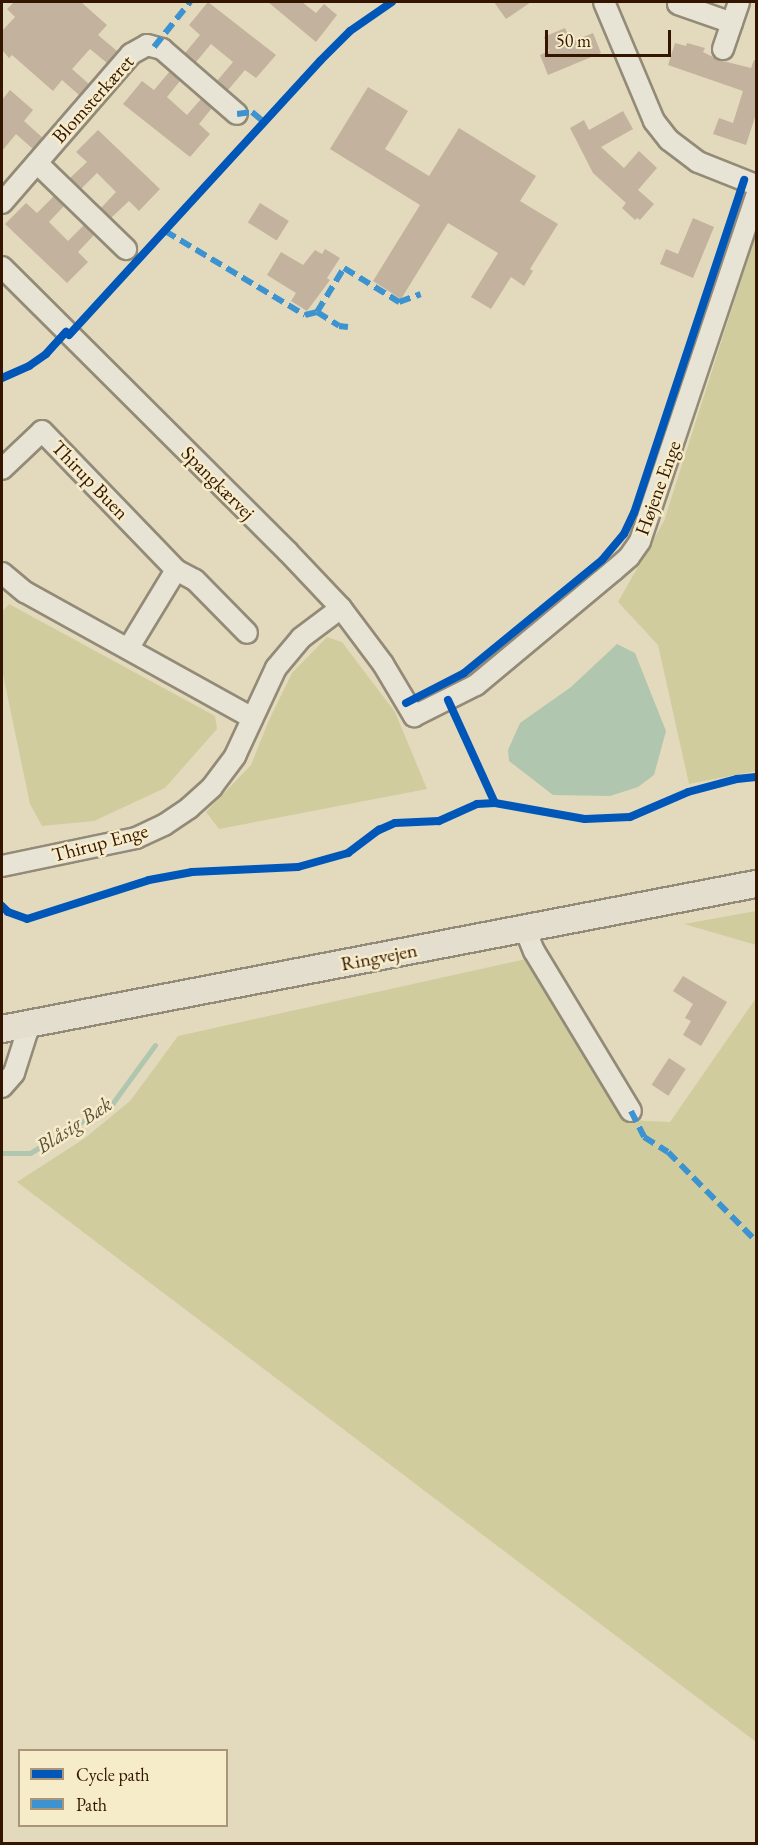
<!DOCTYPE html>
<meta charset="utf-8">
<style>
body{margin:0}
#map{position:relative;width:758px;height:1845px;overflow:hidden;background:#e3dabd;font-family:"EB Garamond",serif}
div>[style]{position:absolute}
.green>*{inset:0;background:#d1cc9e}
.water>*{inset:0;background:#b1c6ae}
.stream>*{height:5px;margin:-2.5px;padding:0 2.5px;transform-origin:2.5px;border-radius:2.5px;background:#b1c6ae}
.building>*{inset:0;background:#c3b29e;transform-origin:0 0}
.roads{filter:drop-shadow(2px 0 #938a77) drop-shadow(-2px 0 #938a77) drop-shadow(0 2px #938a77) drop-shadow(0 -2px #938a77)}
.minor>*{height:20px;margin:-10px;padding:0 10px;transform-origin:10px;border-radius:10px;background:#e7e3d5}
.major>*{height:26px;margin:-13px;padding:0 13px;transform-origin:13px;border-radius:13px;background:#e3dece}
.quiet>*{height:6px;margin-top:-3px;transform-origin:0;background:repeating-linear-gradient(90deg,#3d93d0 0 12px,transparent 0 18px)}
.cycleway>*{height:8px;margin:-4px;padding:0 4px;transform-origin:4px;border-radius:4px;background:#0057b8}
span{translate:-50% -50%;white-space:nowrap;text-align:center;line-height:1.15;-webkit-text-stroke:5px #f7ecca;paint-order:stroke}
.street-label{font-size:20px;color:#331500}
.water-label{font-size:21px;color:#58503a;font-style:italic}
.frame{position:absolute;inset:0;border:3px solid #331500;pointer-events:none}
.legend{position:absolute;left:18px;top:1749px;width:210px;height:78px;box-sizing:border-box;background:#f7ecca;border:2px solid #a99679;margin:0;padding:8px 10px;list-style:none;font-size:18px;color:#331500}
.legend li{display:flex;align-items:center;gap:12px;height:30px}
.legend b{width:30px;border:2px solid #a99679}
.scale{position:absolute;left:545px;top:30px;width:126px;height:27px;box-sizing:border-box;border:3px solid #331500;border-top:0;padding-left:8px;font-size:18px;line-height:21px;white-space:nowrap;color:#331500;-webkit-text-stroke:4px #f7ecca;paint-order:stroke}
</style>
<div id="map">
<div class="green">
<i style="clip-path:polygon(756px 233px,756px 771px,689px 784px,658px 645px,618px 602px,664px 521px)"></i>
<i style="clip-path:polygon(9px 604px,215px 716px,217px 729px,165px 788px,94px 821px,42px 826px,30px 804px,2px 670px,2px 612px)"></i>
<i style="clip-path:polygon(327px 637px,342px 642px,395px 712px,427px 789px,219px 829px,206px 812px,251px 765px,269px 720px,292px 673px)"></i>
<i style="clip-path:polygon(756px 911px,756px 945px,684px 924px)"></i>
<i style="clip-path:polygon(526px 959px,629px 1120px,670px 1122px,756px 998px,756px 1742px,17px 1182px,85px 1138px,130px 1101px,178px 1036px)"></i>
</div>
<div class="water">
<i style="clip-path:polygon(617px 644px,635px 653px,666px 731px,654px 775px,638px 787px,610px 796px,553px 795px,509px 761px,508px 750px,520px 723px,571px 687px)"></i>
</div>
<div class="stream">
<i style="left:2px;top:1153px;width:28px"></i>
<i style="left:30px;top:1153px;width:96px;rotate:-30.9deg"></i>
<i style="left:112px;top:1104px;width:73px;rotate:-53.9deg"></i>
</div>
<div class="building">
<i style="clip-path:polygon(14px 2px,81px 2px,107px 25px,98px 35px,117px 51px,107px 63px,90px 49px,72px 69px,89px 84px,79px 95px,62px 80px,53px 91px,12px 55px,9px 58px,2px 50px,2px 31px,15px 17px,7px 9px)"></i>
<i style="clip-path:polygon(208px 2px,276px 55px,256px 78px,245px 70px,228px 90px,217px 81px,233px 62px,211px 44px,196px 62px,185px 53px,200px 35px,189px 25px)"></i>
<i style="clip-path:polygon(268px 2px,302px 2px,316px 13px,324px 4px,337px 15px,316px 42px)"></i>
<i style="clip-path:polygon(494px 2px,531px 2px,506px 19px)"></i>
<i style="clip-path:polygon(565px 28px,571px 42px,593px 33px,601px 53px,548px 75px,540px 55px,549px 51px,544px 37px)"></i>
<i style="clip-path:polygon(675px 43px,686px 46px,687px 43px,705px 48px,703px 52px,719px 60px,751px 68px,754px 60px,756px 60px,756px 114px,746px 145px,713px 134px,719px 118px,733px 123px,743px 91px,668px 65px)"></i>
<i style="clip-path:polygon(170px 71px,180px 81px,167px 97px,187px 115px,201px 99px,212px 108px,199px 124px,210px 134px,190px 157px,123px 104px,142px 81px,154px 90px)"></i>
<i style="clip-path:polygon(368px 87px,408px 111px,385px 149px,429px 176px,459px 128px,536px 176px,520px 201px,558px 224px,530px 269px,533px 271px,524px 286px,511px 277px,491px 309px,471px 297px,498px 253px,448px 223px,401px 299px,373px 281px,420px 205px,330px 149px)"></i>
<i style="clip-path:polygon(10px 90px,33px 110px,24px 121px,43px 138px,33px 149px,16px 134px,2px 151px,2px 100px)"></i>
<i style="clip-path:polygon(623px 111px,633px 129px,601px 147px,624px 168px,639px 151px,657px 168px,638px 190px,654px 204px,640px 220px,637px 218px,635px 220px,622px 208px,626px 203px,593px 173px,570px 128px,584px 120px,589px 130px)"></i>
<i style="clip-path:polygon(98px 130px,160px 189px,139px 211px,129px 201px,111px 218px,101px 208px,116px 192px,97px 173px,81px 189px,70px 178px,87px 162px,76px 152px)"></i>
<i style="clip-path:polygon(54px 196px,64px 206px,49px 222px,68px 241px,84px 225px,94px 235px,78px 252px,88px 262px,67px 283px,5px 224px,26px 203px,37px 213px)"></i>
<i style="left:260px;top:203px;width:34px;height:23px;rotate:32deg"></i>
<i style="clip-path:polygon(693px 218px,714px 227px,693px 278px,660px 264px,666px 249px,678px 254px)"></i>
<i style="clip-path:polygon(325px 249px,340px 258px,327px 278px,330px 280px,307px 311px,291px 301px,296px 293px,267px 275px,281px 252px,303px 265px,315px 250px,322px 254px)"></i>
<i style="clip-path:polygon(683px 976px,727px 1002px,701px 1046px,683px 1035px,691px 1021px,685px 1018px,693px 1004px,673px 991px)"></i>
<i style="left:669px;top:1058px;width:20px;height:32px;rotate:33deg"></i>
</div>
<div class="roads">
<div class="minor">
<i style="left:604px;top:2px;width:129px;rotate:67.2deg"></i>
<i style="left:654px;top:121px;width:24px;rotate:52deg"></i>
<i style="left:669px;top:140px;width:36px;rotate:37deg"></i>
<i style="left:698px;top:162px;width:62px;rotate:21.6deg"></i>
<i style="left:678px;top:4px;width:57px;rotate:19.4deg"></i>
<i style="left:723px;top:49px;width:50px;rotate:-71.2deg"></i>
<i style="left:37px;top:163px;width:124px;rotate:44deg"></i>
<i style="left:2px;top:203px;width:197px;rotate:-49.1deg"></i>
<i style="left:131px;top:54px;width:18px;rotate:-29deg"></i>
<i style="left:147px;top:45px;width:16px;rotate:15deg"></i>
<i style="left:162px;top:49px;width:99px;rotate:40.9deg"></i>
<i style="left:2px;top:267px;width:404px;rotate:44.9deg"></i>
<i style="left:288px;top:552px;width:77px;rotate:46.6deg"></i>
<i style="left:341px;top:608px;width:70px;rotate:53.1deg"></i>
<i style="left:383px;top:664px;width:61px;rotate:59.2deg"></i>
<i style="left:414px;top:716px;width:69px;rotate:-26.6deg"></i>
<i style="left:476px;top:685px;width:178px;rotate:-39.8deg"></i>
<i style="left:613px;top:571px;width:21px;rotate:-41deg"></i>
<i style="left:629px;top:557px;width:19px;rotate:-55deg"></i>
<i style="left:640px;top:541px;width:364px;rotate:-71.4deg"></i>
<i style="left:2px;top:469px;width:55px;rotate:-43.5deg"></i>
<i style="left:42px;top:431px;width:193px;rotate:46deg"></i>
<i style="left:176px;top:570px;width:92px;rotate:121.3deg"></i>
<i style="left:176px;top:570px;width:21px;rotate:28deg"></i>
<i style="left:195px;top:580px;width:74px;rotate:45.5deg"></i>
<i style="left:2px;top:573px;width:30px;rotate:40deg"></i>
<i style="left:25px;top:592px;width:260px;rotate:29deg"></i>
<i style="left:2px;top:866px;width:137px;rotate:-11.8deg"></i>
<i style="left:136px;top:838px;width:31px;rotate:-25deg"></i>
<i style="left:164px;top:825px;width:30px;rotate:-34deg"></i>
<i style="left:189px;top:808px;width:31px;rotate:-42deg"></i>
<i style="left:212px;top:787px;width:39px;rotate:-53deg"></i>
<i style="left:235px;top:756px;width:97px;rotate:-65deg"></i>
<i style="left:276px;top:668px;width:39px;rotate:-50deg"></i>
<i style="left:301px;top:638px;width:50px;rotate:-36.9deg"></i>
<i style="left:525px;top:929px;width:24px;rotate:68deg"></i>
<i style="left:534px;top:951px;width:187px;rotate:58.8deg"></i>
<i style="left:2px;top:1087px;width:18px;rotate:-49deg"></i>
<i style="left:14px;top:1073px;width:52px;rotate:-72.3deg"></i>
</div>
<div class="major">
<i style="left:2px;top:1029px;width:768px;rotate:-10.89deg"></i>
</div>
</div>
<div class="quiet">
<i style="left:154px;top:47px;width:58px;rotate:-51.3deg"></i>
<i style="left:237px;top:114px;width:15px;rotate:-8deg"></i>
<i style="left:252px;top:112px;width:16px;rotate:40deg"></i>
<i style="left:165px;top:231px;width:163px;rotate:31deg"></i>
<i style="left:305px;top:315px;width:12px;rotate:-14deg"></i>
<i style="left:317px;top:312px;width:26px;rotate:32deg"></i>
<i style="left:339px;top:326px;width:9px;rotate:6deg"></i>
<i style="left:317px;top:312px;width:52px;rotate:-58.5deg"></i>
<i style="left:344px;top:268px;width:65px;rotate:31.7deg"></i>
<i style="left:399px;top:302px;width:23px;rotate:-20deg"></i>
<i style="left:631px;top:1111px;width:29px;rotate:63deg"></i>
<i style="left:644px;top:1137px;width:28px;rotate:32deg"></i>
<i style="left:668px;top:1152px;width:125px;rotate:45.3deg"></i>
</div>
<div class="cycleway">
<i style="left:69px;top:335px;width:372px;rotate:-47.5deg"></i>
<i style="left:320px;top:61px;width:42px;rotate:-45deg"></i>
<i style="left:350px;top:31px;width:51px;rotate:-34.6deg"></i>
<i style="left:2px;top:378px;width:30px;rotate:-24deg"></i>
<i style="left:29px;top:366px;width:21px;rotate:-35deg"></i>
<i style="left:46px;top:354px;width:30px;rotate:-48deg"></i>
<i style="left:448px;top:700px;width:113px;rotate:65.5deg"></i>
<i style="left:406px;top:703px;width:65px;rotate:-27.3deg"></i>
<i style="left:464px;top:673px;width:178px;rotate:-39.3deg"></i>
<i style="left:602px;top:560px;width:34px;rotate:-50deg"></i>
<i style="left:624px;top:534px;width:23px;rotate:-65deg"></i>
<i style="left:634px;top:513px;width:351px;rotate:-71.7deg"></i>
<i style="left:2px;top:906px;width:8px;rotate:45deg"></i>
<i style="left:8px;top:912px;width:20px;rotate:20deg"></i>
<i style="left:27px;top:919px;width:128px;rotate:-17.7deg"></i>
<i style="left:149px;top:880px;width:44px;rotate:-10.5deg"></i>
<i style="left:192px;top:872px;width:106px;rotate:-2.7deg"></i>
<i style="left:298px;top:867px;width:52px;rotate:-15.6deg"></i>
<i style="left:348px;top:853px;width:39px;rotate:-37deg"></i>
<i style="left:379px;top:830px;width:17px;rotate:-24deg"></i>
<i style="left:395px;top:823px;width:44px;rotate:-2.6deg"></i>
<i style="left:439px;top:821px;width:42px;rotate:-24.1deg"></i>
<i style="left:477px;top:804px;width:18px;rotate:-3deg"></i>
<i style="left:495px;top:803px;width:91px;rotate:10.1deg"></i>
<i style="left:585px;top:819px;width:45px;rotate:-2.5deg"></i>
<i style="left:630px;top:817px;width:63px;rotate:-23.3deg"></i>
<i style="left:688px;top:792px;width:51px;rotate:-14.9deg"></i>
<i style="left:737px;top:779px;width:19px;rotate:-6deg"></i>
</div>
<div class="street-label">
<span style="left:93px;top:99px;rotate:-48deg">Blomsterkæret</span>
<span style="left:90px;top:480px;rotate:46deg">Thirup Buen</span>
<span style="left:218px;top:483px;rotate:45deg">Spangkærvej</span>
<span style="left:658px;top:488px;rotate:-70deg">Højene Enge</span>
<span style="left:100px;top:843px;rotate:-15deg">Thirup Enge</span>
<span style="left:379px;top:957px;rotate:-11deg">Ringvejen</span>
</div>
<div class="water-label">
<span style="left:74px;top:1125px;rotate:-33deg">Blåsig Bæk</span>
</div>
<div class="frame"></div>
<ul class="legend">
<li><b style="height:8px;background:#0057b8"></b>Cycle path</li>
<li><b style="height:8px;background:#3d93d0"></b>Path</li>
</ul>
<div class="scale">50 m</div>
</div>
